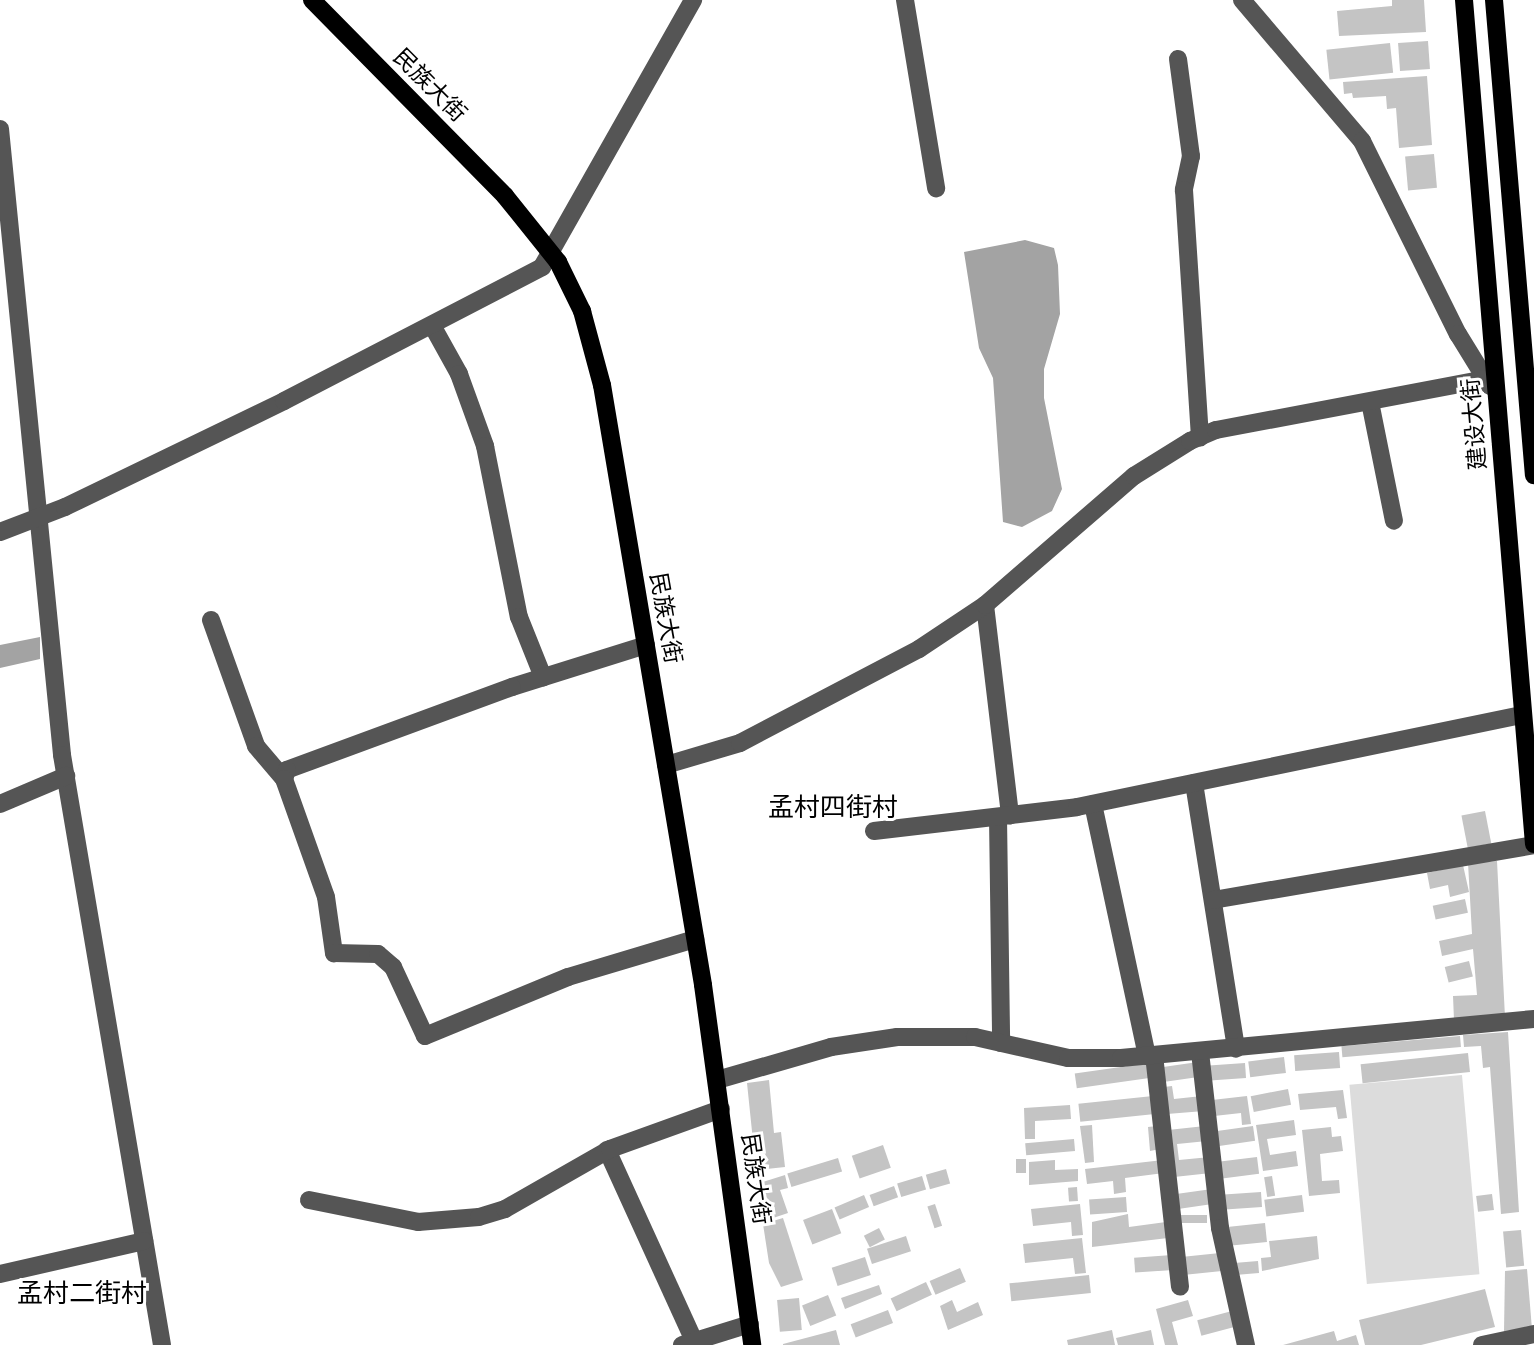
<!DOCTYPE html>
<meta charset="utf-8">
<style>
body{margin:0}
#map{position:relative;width:1534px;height:1345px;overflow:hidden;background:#fff;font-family:"Fira Sans Condensed","Noto Sans SC",sans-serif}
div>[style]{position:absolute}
.green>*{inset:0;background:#dcdcdc;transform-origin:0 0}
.water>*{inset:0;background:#a3a3a3}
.building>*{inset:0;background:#c4c4c4;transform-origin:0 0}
.minor>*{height:18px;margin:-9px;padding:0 9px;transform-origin:9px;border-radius:9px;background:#555}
.major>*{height:18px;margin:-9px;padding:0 9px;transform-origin:9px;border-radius:9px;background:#000}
span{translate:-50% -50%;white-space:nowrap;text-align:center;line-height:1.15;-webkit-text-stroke:6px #fff;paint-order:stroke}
.street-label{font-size:23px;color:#000}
.quarter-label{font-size:26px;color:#000}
</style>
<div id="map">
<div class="green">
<i style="left:1462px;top:1075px;width:200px;height:113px;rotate:85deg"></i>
</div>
<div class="water">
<i style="clip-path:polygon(1025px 240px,1054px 248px,1058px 265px,1060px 314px,1044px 369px,1044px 398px,1062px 489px,1052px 511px,1022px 527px,1003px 522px,993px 378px,979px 348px,964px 252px)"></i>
<i style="clip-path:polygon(40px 637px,40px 659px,0 668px,0 645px)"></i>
</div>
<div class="building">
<i style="clip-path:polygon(1392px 0,1424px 0,1426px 32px,1339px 36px,1337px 11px,1392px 6px)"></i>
<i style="left:1428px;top:41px;width:28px;height:30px;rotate:86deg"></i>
<i style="left:1390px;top:43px;width:30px;height:64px;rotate:84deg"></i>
<i style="clip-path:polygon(1427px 76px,1432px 145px,1399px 148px,1396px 108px,1387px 109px,1386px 96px,1353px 98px,1352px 93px,1344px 94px,1343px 82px)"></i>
<i style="left:1434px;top:154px;width:34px;height:29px;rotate:85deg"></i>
<i style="left:1485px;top:811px;width:33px;height:24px;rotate:79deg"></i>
<i style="clip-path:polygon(1497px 861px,1505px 1017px,1454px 1020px,1453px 996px,1477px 995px,1473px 949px,1442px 956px,1439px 941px,1472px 934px,1468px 863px)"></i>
<i style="clip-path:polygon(1463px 865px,1469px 892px,1450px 897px,1448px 885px,1430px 889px,1427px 873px)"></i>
<i style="left:1465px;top:899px;width:14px;height:33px;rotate:78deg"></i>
<i style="left:1469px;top:961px;width:16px;height:25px;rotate:76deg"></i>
<i style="clip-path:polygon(1508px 1032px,1519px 1212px,1501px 1214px,1490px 1067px,1483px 1068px,1481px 1046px,1464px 1047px,1463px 1035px)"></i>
<i style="left:1460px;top:1036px;width:11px;height:119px;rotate:85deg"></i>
<i style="left:1339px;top:1052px;width:16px;height:45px;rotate:86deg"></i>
<i style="left:1468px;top:1053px;width:19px;height:108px;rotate:84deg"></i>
<i style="left:1284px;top:1057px;width:16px;height:36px;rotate:83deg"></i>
<i style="left:1198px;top:1062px;width:15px;height:37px;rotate:82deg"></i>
<i style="left:1149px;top:1063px;width:15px;height:75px;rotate:82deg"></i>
<i style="left:1245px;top:1063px;width:15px;height:36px;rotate:86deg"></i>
<i style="clip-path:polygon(769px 1080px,774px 1133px,781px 1132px,785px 1167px,756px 1170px,747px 1083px)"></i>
<i style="clip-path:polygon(1172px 1086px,1174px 1099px,1202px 1096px,1204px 1111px,1167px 1114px,1164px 1087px)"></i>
<i style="left:1288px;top:1089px;width:16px;height:38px;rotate:79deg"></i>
<i style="clip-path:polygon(1343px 1090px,1347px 1118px,1338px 1119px,1336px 1107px,1300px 1110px,1298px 1094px)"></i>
<i style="left:1153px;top:1096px;width:18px;height:75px;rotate:84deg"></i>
<i style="clip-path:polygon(1247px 1096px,1251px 1124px,1242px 1125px,1241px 1113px,1214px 1116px,1212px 1100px)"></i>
<i style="clip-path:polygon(1070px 1105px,1071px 1119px,1035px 1121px,1035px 1139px,1025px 1139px,1024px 1108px)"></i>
<i style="clip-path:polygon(1294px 1120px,1296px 1135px,1267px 1139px,1270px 1155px,1296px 1151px,1298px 1166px,1263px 1171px,1256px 1125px)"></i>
<i style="clip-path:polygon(1092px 1125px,1094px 1162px,1085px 1163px,1080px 1126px)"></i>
<i style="clip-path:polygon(1157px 1126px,1160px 1149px,1150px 1151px,1148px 1127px)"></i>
<i style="clip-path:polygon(1205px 1126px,1207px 1141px,1177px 1144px,1179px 1160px,1210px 1157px,1211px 1173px,1174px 1177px,1168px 1130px)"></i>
<i style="left:1253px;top:1126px;width:15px;height:38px;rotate:82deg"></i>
<i style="clip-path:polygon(1331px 1127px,1332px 1137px,1341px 1136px,1343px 1151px,1320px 1154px,1322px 1181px,1339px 1180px,1340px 1193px,1309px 1196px,1302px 1130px)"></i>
<i style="left:1074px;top:1139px;width:12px;height:49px;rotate:85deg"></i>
<i style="left:883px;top:1145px;width:24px;height:33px;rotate:71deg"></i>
<i style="left:1257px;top:1157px;width:17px;height:37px;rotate:83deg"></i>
<i style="left:838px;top:1158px;width:14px;height:53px;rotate:73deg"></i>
<i style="left:1016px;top:1159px;width:10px;height:14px"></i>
<i style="clip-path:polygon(1055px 1160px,1055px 1170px,1078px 1169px,1078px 1181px,1029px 1185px,1029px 1162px)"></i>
<i style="clip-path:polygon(1163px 1160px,1164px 1173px,1125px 1178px,1126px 1192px,1114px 1194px,1113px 1181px,1087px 1184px,1085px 1169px)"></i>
<i style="left:946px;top:1169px;width:15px;height:21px;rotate:74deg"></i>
<i style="clip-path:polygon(785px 1175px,788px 1188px,780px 1190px,788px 1213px,767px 1220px,756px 1184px)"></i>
<i style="left:922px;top:1176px;width:14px;height:26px;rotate:73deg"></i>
<i style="left:1272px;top:1176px;width:20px;height:8px;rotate:81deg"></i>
<i style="left:894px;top:1186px;width:12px;height:26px;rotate:70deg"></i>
<i style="left:1077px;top:1187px;width:14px;height:9px;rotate:86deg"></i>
<i style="left:1212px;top:1189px;width:15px;height:38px;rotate:82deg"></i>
<i style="left:1261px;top:1192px;width:15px;height:37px;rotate:86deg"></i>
<i style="left:1492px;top:1194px;width:16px;height:16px;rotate:83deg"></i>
<i style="left:864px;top:1195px;width:13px;height:32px;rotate:67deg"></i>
<i style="left:1302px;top:1195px;width:17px;height:38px;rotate:83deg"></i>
<i style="left:1126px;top:1197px;width:15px;height:37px;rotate:86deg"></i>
<i style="left:935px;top:1204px;width:23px;height:8px;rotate:72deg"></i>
<i style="clip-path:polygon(1080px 1204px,1083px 1235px,1072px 1236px,1071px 1222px,1033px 1226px,1031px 1209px)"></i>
<i style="left:832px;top:1209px;width:26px;height:31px;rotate:69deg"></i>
<i style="clip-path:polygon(1128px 1214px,1129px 1227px,1166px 1222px,1168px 1238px,1092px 1247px,1092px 1222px)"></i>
<i style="left:1207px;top:1215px;width:8px;height:29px;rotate:90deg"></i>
<i style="clip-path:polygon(783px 1218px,803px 1280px,781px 1287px,769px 1263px,763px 1224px)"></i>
<i style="left:1265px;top:1223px;width:19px;height:38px;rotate:84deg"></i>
<i style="left:879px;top:1228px;width:13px;height:17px;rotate:63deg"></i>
<i style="left:1521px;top:1230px;width:36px;height:18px;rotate:85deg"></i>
<i style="left:906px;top:1236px;width:16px;height:41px;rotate:72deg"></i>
<i style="clip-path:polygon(1317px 1236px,1319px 1259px,1262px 1271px,1261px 1258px,1271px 1257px,1269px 1241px)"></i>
<i style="clip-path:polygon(1082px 1238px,1086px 1273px,1075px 1274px,1073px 1258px,1025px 1263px,1023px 1244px)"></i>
<i style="left:1220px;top:1253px;width:18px;height:39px;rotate:84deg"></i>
<i style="left:1172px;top:1255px;width:15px;height:38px;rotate:86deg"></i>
<i style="left:865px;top:1257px;width:19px;height:35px;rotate:72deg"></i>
<i style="left:1258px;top:1261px;width:12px;height:24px;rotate:85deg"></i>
<i style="left:960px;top:1268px;width:15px;height:33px;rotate:67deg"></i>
<i style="clip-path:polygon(1527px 1269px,1532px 1329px,1504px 1331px,1505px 1271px)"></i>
<i style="left:1089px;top:1275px;width:18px;height:80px;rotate:84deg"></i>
<i style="left:926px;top:1282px;width:14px;height:39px;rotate:65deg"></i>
<i style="clip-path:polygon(879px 1285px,882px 1294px,845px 1309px,841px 1298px)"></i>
<i style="clip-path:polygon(1485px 1289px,1495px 1327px,1421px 1345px,1365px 1345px,1359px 1320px)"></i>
<i style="left:828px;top:1295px;width:22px;height:28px;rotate:68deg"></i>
<i style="left:799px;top:1298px;width:32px;height:22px;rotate:85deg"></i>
<i style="clip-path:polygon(952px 1300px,957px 1312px,978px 1302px,983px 1315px,948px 1330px,940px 1306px)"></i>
<i style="clip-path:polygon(1188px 1300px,1193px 1316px,1172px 1322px,1178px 1345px,1165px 1345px,1156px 1309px)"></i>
<i style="left:888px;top:1310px;width:14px;height:40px;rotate:69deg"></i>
<i style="left:1232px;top:1311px;width:16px;height:36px;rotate:75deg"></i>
<i style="clip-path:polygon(836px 1330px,840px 1345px,783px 1345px,783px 1344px)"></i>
<i style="clip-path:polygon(1112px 1330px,1115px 1345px,1068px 1345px,1067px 1340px)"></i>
<i style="clip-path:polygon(1151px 1330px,1154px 1345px,1118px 1345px,1116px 1338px)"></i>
<i style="clip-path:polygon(1334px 1331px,1337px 1341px,1356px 1335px,1359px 1345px,1283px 1345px)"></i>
</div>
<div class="minor">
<i style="left:905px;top:0;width:191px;rotate:80.6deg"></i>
<i style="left:1242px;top:0;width:185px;rotate:49.6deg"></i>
<i style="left:1362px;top:141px;width:216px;rotate:63.6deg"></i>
<i style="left:1458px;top:334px;width:61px;rotate:58.4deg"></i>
<i style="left:1178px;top:59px;width:98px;rotate:82.4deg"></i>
<i style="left:1191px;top:156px;width:35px;rotate:102deg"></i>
<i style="left:1184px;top:190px;width:248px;rotate:86.3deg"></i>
<i style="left:0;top:129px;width:629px;rotate:84.34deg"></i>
<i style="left:62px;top:755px;width:598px;rotate:80.38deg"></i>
<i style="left:433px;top:327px;width:54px;rotate:61deg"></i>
<i style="left:459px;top:374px;width:77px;rotate:70.1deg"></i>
<i style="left:485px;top:446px;width:174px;rotate:78.8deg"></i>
<i style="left:519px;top:617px;width:65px;rotate:68.2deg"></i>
<i style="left:1370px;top:402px;width:121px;rotate:78.6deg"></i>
<i style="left:0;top:532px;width:70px;rotate:-21deg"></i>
<i style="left:65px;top:507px;width:243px;rotate:-25.8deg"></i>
<i style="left:284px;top:401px;width:291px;rotate:-27.4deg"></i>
<i style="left:542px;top:267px;width:307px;rotate:-60.5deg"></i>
<i style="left:985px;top:605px;width:212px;rotate:83.2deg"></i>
<i style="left:211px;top:620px;width:134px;rotate:70.3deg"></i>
<i style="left:256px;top:746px;width:43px;rotate:49.7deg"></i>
<i style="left:646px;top:645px;width:140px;rotate:162.6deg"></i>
<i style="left:512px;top:687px;width:240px;rotate:159.8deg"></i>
<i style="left:287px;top:770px;width:9px;rotate:108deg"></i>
<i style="left:284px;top:779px;width:125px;rotate:70.4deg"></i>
<i style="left:326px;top:897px;width:57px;rotate:81.9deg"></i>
<i style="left:334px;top:953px;width:44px;rotate:1.3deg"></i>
<i style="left:378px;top:954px;width:20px;rotate:41deg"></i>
<i style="left:393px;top:967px;width:76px;rotate:65.1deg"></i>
<i style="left:425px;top:1036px;width:155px;rotate:-22.4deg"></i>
<i style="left:568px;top:977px;width:133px;rotate:-16.7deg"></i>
<i style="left:666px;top:765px;width:77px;rotate:-16.6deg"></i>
<i style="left:740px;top:743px;width:202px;rotate:-27.7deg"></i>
<i style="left:919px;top:649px;width:79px;rotate:-33.7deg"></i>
<i style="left:985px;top:605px;width:197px;rotate:-40.9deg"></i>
<i style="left:1134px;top:476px;width:66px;rotate:-32deg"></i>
<i style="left:1190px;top:441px;width:28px;rotate:-23deg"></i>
<i style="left:1216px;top:430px;width:274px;rotate:-10.7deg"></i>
<i style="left:1194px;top:783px;width:269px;rotate:81deg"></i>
<i style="left:0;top:804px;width:72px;rotate:-23deg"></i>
<i style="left:1093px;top:804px;width:258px;rotate:77.9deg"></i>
<i style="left:998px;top:817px;width:226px;rotate:89.2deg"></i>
<i style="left:874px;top:831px;width:204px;rotate:-6.7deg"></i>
<i style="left:1077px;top:807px;width:455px;rotate:-11.7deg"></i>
<i style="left:1213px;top:900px;width:326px;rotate:-9.7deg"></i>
<i style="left:1200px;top:1052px;width:177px;rotate:83.5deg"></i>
<i style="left:1220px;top:1228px;width:120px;rotate:77.5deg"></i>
<i style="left:1154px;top:1055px;width:233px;rotate:83.6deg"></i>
<i style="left:717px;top:1080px;width:119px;rotate:-16.1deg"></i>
<i style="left:831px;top:1047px;width:67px;rotate:-8.6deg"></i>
<i style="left:897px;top:1037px;width:78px"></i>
<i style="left:975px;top:1037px;width:95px;rotate:12.7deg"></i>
<i style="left:1068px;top:1058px;width:53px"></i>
<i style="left:1121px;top:1058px;width:415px;rotate:-5.4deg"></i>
<i style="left:607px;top:1150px;width:210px;rotate:65.5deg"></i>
<i style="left:309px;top:1200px;width:111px;rotate:11.4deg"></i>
<i style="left:418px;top:1222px;width:61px;rotate:-4.7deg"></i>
<i style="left:479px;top:1217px;width:27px;rotate:-17deg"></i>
<i style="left:505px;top:1209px;width:121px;rotate:-29.7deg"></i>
<i style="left:610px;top:1149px;width:118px;rotate:-19.8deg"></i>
<i style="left:0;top:1274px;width:148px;rotate:-12.9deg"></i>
<i style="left:682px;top:1345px;width:71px;rotate:-17.2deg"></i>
<i style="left:1482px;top:1345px;width:53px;rotate:-11.9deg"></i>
</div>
<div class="major">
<i style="left:312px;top:0;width:275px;rotate:45.4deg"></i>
<i style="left:505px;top:196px;width:85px;rotate:51.2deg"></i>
<i style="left:558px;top:262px;width:55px;rotate:63.9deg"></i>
<i style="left:582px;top:311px;width:77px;rotate:74.9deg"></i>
<i style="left:602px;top:385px;width:608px;rotate:80.44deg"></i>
<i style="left:703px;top:985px;width:363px;rotate:82.2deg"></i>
<i style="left:1464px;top:0;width:847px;rotate:85.26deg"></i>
<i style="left:1494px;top:0;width:477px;rotate:85.2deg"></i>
</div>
<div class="street-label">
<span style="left:430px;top:85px;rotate:45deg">民族大街</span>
<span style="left:1474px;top:424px;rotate:-95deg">建设大街</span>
<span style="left:666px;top:618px;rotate:80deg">民族大街</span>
<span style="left:756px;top:1179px;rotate:82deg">民族大街</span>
</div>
<div class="quarter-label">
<span style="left:833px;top:808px">孟村四街村</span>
<span style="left:82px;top:1294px">孟村二街村</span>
</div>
</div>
